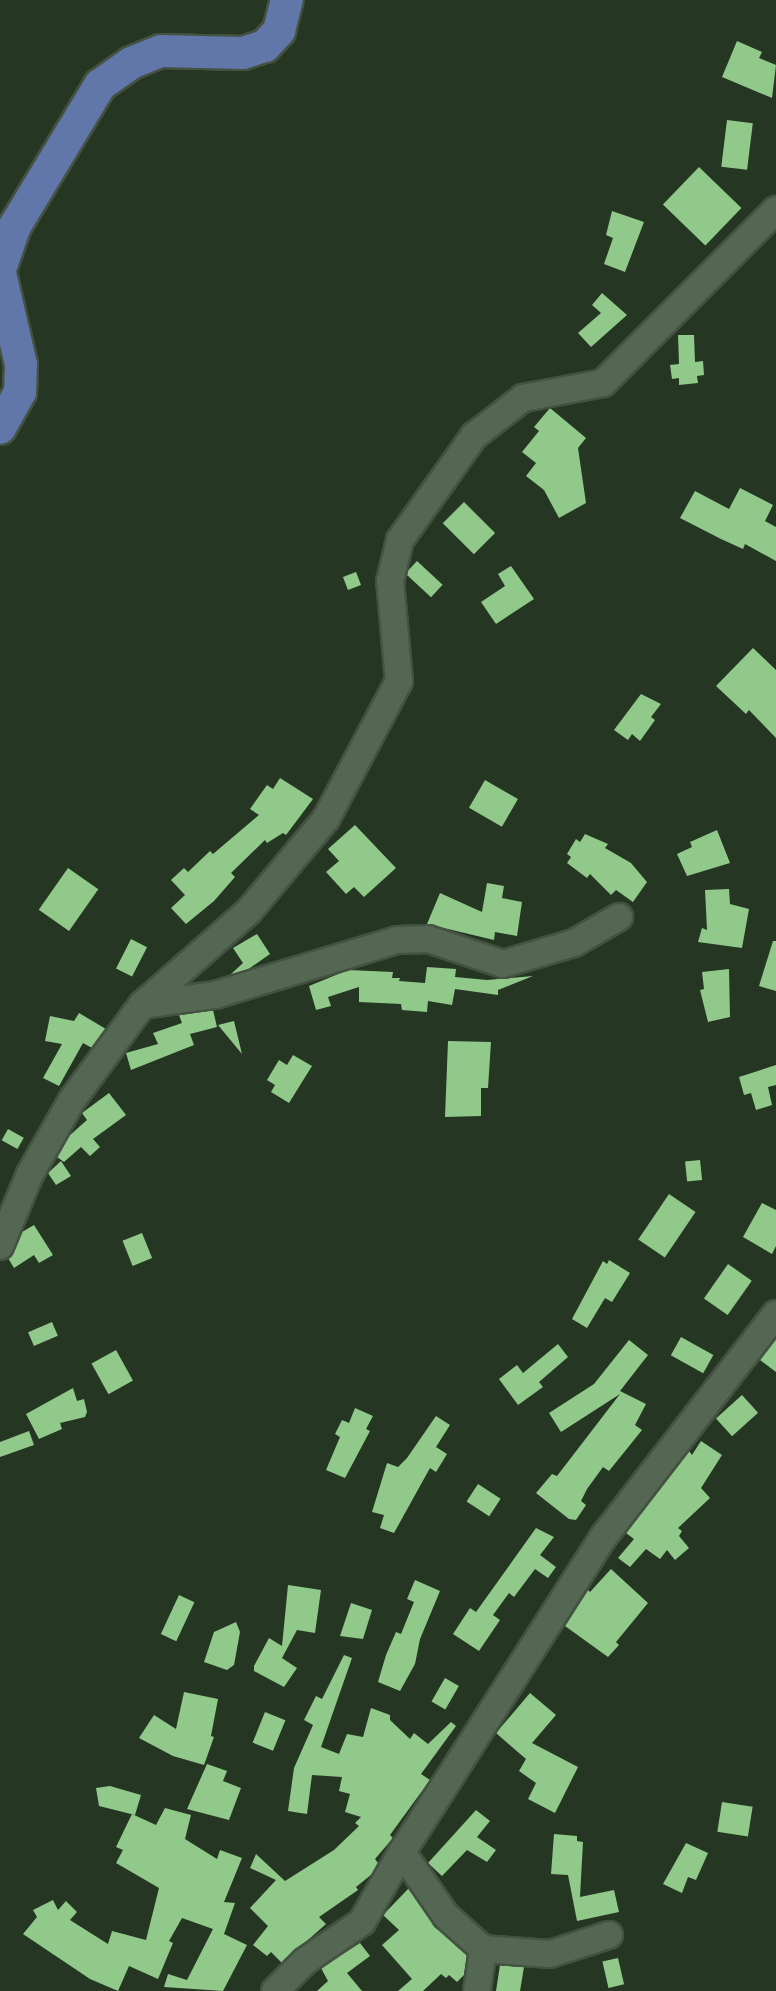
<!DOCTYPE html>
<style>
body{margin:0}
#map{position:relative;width:776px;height:1991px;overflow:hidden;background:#253623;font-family:Jost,sans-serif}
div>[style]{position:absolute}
.building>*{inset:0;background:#90c98a;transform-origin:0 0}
.roads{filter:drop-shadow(2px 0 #445242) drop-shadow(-2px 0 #445242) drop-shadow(0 2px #445242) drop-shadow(0 -2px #445242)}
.minor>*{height:26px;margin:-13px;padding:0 13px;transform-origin:13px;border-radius:13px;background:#546752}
.major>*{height:32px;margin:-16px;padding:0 16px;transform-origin:16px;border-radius:16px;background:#6177a9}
span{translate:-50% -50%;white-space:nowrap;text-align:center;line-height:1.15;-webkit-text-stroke:6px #1b2c19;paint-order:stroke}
</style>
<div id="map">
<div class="building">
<i style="clip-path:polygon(737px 41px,762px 52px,759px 58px,776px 65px,772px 98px,722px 77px)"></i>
<i style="left:727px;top:120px;width:26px;height:47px;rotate:7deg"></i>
<i style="left:699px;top:167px;width:59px;height:52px;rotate:44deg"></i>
<i style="clip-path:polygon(612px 211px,644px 222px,625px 272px,604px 264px,613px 238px,606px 235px)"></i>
<i style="clip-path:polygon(602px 293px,627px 315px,591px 347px,578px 333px,601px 313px,592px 305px)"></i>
<i style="clip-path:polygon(678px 335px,694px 335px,695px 362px,703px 361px,704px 375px,697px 376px,698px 383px,679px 385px,679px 378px,672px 379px,670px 365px,679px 364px)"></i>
<i style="clip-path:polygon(550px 408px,586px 438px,578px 448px,586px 503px,559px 518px,544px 490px,526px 476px,536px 463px,522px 452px,539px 431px,534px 427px)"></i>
<i style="clip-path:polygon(740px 488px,773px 505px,765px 521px,776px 527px,776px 561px,745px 544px,743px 549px,721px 539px,680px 518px,695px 491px,729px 509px)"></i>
<i style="left:464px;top:502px;width:44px;height:30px;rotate:45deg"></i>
<i style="left:417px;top:561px;width:35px;height:17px;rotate:43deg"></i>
<i style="clip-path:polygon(511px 566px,534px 599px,496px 624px,481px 602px,505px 586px,498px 574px)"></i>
<i style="left:356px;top:572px;width:14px;height:14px;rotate:69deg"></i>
<i style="clip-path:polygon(753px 648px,776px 670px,776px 738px,749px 710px,746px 714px,716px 686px)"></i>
<i style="clip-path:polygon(641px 694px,661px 704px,651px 717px,655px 720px,640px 741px,632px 734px,628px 740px,614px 730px)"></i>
<i style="clip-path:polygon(280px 778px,313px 799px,286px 835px,283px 833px,267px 843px,265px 840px,231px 873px,235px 877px,214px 901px,186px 924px,171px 908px,185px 895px,171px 880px,184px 868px,188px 872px,210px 851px,213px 854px,259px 815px,250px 809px,267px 785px,273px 789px)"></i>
<i style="left:485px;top:780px;width:38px;height:32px;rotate:30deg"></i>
<i style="clip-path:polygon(355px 825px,396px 868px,364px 897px,354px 887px,346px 894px,326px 872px,339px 861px,328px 849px)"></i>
<i style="clip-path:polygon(717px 830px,730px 863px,687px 876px,677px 854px,692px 847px,690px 842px)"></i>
<i style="clip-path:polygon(585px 834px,608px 844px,605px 848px,631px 863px,647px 882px,633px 902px,616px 890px,611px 895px,590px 874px,587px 878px,567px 863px,571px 857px,567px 854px,576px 839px,580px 842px)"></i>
<i style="left:68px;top:868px;width:37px;height:51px;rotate:35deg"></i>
<i style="clip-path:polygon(487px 883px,504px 886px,502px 898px,522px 902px,517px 936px,495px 932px,494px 940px,427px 924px,440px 893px,482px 912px)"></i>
<i style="clip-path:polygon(729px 889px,730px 904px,749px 909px,742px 948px,698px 942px,702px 928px,707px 930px,705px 890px)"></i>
<i style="clip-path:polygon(257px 934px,270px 954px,247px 970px,230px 975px,243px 963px,245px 966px,233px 948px)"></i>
<i style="left:131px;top:939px;width:18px;height:33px;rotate:27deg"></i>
<i style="clip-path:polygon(773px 941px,776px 941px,776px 991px,759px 986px)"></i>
<i style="clip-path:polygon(427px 967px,456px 969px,455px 977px,487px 980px,533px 976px,498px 990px,498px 995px,455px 989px,452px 1005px,428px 1001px,427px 1012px,402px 1010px,401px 1004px,359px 1002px,359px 987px,328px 997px,331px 1006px,316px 1010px,309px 986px,348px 970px,393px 972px,392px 978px,400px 978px,399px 981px,425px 983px)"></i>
<i style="clip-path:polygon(729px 969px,730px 1017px,708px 1022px,700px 990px,704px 989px,702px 972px)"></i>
<i style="clip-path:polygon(213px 1010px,217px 1027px,190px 1034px,194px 1045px,131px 1070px,126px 1053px,158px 1044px,153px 1033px,182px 1023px,179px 1015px)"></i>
<i style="clip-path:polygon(79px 1013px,106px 1029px,92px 1048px,83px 1043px,59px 1086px,43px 1078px,62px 1044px,45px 1041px,50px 1016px,74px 1021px)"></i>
<i style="clip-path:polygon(234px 1021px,242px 1054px,218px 1025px)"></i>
<i style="clip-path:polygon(448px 1041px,491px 1042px,488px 1088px,481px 1088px,481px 1116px,445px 1117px)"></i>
<i style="clip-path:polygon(293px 1055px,312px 1066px,289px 1103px,271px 1092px,275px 1085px,267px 1080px,279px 1060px,287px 1065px)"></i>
<i style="clip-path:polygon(776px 1065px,776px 1085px,768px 1087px,772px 1105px,756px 1110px,751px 1093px,744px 1095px,739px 1077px)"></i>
<i style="clip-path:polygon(109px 1093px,126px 1115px,93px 1139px,100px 1147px,90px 1156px,81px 1147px,64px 1162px,57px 1157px,69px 1136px,87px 1120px,82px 1113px)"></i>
<i style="left:8px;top:1129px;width:18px;height:13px;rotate:29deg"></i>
<i style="left:700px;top:1160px;width:20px;height:15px;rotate:84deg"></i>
<i style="clip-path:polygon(61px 1161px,71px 1176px,56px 1185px,48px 1173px)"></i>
<i style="left:669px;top:1194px;width:32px;height:55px;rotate:34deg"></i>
<i style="clip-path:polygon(762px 1203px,776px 1210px,776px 1246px,772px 1254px,743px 1237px)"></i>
<i style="clip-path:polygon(34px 1225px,53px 1255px,39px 1263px,34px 1255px,14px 1268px,8px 1258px,22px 1232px)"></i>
<i style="left:142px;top:1233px;width:27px;height:21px;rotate:68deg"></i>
<i style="clip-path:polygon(609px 1260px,630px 1273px,612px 1302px,605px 1298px,587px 1328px,572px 1319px,603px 1261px,607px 1264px)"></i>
<i style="left:728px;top:1264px;width:29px;height:42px;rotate:35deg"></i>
<i style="left:52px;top:1322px;width:15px;height:26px;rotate:67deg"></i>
<i style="left:681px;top:1337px;width:37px;height:21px;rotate:29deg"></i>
<i style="clip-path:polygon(776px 1339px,776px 1372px,760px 1360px)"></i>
<i style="clip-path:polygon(629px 1340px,648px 1355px,620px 1391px,646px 1404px,635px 1425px,642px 1430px,609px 1471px,603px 1467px,587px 1489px,581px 1501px,586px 1505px,576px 1520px,569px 1519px,536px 1493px,552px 1474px,557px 1476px,620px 1394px,561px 1432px,549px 1413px,594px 1384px)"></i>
<i style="clip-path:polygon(558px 1344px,568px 1357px,539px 1382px,543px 1387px,518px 1405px,499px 1379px,517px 1365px,523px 1373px)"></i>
<i style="left:116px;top:1350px;width:35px;height:28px;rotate:61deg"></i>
<i style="clip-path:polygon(73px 1388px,77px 1401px,84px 1399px,87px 1412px,85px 1417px,60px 1423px,62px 1429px,39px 1439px,26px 1414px)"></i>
<i style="left:742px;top:1395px;width:24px;height:35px;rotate:48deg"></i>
<i style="clip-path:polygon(355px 1408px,373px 1416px,366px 1429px,370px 1431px,345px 1478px,326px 1470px,340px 1437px,335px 1434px,342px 1420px,349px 1423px)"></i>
<i style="clip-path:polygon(436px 1416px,450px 1425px,436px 1447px,447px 1454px,436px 1472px,430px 1468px,394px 1533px,380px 1528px,384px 1515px,372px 1512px,387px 1463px,398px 1467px,407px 1458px)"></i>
<i style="clip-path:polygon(29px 1431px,34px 1445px,0 1457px,0 1442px)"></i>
<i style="clip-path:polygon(701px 1441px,722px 1455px,701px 1488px,710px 1498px,678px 1528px,682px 1531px,679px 1536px,689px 1548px,675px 1560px,667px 1550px,660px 1559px,646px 1549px,630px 1567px,618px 1558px,634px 1539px,626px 1533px,689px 1451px,692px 1455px)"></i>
<i style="left:478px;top:1484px;width:27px;height:21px;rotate:33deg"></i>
<i style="clip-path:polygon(536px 1528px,554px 1537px,540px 1555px,556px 1567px,548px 1578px,535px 1569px,514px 1597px,509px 1593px,493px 1615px,500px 1620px,479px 1651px,453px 1634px,470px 1608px,476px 1612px)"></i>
<i style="clip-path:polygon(611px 1569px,648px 1603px,616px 1642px,619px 1645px,608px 1657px,565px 1626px,588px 1590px,590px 1592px)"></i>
<i style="clip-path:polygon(415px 1580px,440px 1591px,420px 1639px,415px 1664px,400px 1691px,378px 1682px,386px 1655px,396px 1632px,401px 1634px,414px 1602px,407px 1599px)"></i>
<i style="clip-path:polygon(288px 1585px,321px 1590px,315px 1633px,297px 1630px,282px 1658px,297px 1668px,284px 1687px,254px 1671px,254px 1666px,269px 1638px,282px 1646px)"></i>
<i style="left:179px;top:1595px;width:17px;height:43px;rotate:25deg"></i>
<i style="clip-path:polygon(351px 1603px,372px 1610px,363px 1639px,340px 1636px)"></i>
<i style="clip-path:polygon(236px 1622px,240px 1632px,234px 1665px,227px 1670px,204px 1662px,214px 1632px)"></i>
<i style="clip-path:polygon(344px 1655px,352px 1658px,321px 1747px,339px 1754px,347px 1734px,363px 1737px,371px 1708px,390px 1715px,390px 1720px,410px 1739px,414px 1733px,428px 1744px,451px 1722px,456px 1726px,421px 1774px,430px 1780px,390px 1835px,393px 1838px,375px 1859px,378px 1863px,372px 1874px,356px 1887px,358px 1890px,319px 1917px,326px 1924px,282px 1963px,271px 1952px,267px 1956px,253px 1945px,268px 1926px,250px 1908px,276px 1880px,250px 1868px,256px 1854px,285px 1881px,334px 1850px,359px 1826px,355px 1823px,361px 1817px,345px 1812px,350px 1794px,339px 1791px,342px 1777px,312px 1775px,307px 1814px,288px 1811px,294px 1768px,313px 1725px,304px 1720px,316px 1696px,322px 1699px)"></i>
<i style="left:445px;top:1678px;width:16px;height:27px;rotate:30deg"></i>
<i style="clip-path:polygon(184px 1692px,218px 1699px,211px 1736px,214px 1737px,204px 1765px,173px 1756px,139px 1738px,154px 1715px,176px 1729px)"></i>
<i style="clip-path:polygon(530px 1693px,556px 1715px,532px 1743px,578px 1767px,555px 1813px,528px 1799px,536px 1783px,519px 1771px,526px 1759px,496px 1733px)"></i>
<i style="left:265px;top:1712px;width:22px;height:33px;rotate:22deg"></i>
<i style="clip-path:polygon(207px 1764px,227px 1771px,223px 1781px,241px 1788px,229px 1820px,187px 1809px)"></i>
<i style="clip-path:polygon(110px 1786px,141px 1795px,135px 1815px,99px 1806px,96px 1788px)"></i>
<i style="left:722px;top:1802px;width:31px;height:30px;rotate:9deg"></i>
<i style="clip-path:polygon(165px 1808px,191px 1815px,185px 1839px,217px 1859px,220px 1850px,242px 1858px,224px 1902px,235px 1903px,224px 1934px,247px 1945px,223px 1991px,164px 1987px,168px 1974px,187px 1980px,213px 1929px,182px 1918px,169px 1941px,173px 1943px,158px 1979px,129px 1966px,118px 1991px,90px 1979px,23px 1934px,37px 1917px,33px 1910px,53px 1900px,58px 1910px,66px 1901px,77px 1912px,70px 1920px,108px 1944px,112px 1931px,146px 1940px,159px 1888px,116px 1863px,123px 1850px,116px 1847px,132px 1814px,156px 1825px)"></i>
<i style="clip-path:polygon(476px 1810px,490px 1821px,477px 1837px,496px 1850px,487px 1862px,467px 1850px,442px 1876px,428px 1863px)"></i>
<i style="clip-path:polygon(554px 1834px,577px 1836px,577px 1841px,583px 1842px,580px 1897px,614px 1890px,619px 1912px,577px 1921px,568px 1875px,551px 1874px)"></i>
<i style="clip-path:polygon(686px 1843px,708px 1853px,696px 1880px,688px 1877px,682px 1893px,663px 1884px)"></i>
<i style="clip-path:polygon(409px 1888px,434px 1925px,467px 1955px,464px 1975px,457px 1982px,449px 1975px,446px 1978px,441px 1974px,423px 1991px,398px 1991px,412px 1979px,382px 1945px,399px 1930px,383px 1915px)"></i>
<i style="clip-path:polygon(360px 1943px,370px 1956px,347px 1973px,362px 1991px,317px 1991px,328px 1981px,321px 1968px)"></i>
<i style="left:618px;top:1958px;width:27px;height:16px;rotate:77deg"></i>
<i style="clip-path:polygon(500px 1965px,524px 1967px,520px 1991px,496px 1991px)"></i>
</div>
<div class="roads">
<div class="minor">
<i style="left:142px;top:1005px;width:74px;rotate:-7.8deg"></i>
<i style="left:215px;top:995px;width:190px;rotate:-16.8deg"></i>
<i style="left:397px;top:940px;width:31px;rotate:-2deg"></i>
<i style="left:428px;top:939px;width:79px;rotate:18.4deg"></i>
<i style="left:503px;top:964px;width:74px;rotate:-16.5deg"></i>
<i style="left:574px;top:943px;width:52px;rotate:-30deg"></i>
<i style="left:0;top:1246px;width:78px;rotate:-67.4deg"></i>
<i style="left:30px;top:1174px;width:85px;rotate:-60.4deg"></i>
<i style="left:72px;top:1100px;width:118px;rotate:-53.6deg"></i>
<i style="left:142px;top:1005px;width:142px;rotate:-41.3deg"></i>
<i style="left:249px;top:911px;width:120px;rotate:-50.1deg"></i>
<i style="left:326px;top:819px;width:156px;rotate:-62.1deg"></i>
<i style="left:399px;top:681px;width:100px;rotate:-95.1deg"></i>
<i style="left:390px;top:581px;width:42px;rotate:-76.3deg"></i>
<i style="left:400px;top:540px;width:128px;rotate:-54.6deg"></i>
<i style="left:474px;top:436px;width:62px;rotate:-37.8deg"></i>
<i style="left:523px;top:398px;width:81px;rotate:-10.6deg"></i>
<i style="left:603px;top:383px;width:245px;rotate:-45deg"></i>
<i style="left:402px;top:1852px;width:78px;rotate:55.5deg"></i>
<i style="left:446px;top:1916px;width:50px;rotate:41.7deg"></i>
<i style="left:483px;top:1949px;width:42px;rotate:98.1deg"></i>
<i style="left:483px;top:1949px;width:67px;rotate:4.3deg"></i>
<i style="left:550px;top:1954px;width:62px;rotate:-17.9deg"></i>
<i style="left:275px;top:1991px;width:42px;rotate:-45deg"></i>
<i style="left:305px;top:1961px;width:69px;rotate:-34.4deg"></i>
<i style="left:362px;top:1922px;width:81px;rotate:-60.3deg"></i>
<i style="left:402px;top:1852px;width:376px;rotate:-57.4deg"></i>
<i style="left:605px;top:1535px;width:279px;rotate:-52.3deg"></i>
</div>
<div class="major">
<i style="left:0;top:269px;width:46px;rotate:-70.8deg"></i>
<i style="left:15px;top:226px;width:165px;rotate:-58.9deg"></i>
<i style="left:100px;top:85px;width:38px;rotate:-35deg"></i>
<i style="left:131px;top:63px;width:32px;rotate:-22deg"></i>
<i style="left:161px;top:51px;width:82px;rotate:1.4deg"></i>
<i style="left:243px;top:53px;width:23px;rotate:-18deg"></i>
<i style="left:265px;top:46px;width:21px;rotate:-47deg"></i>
<i style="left:279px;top:31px;width:32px;rotate:-76deg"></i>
<i style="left:0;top:273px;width:94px;rotate:77.1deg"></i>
<i style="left:21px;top:365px;width:27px;rotate:92deg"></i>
<i style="left:20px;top:392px;width:41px;rotate:119.1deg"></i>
</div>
</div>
</div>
